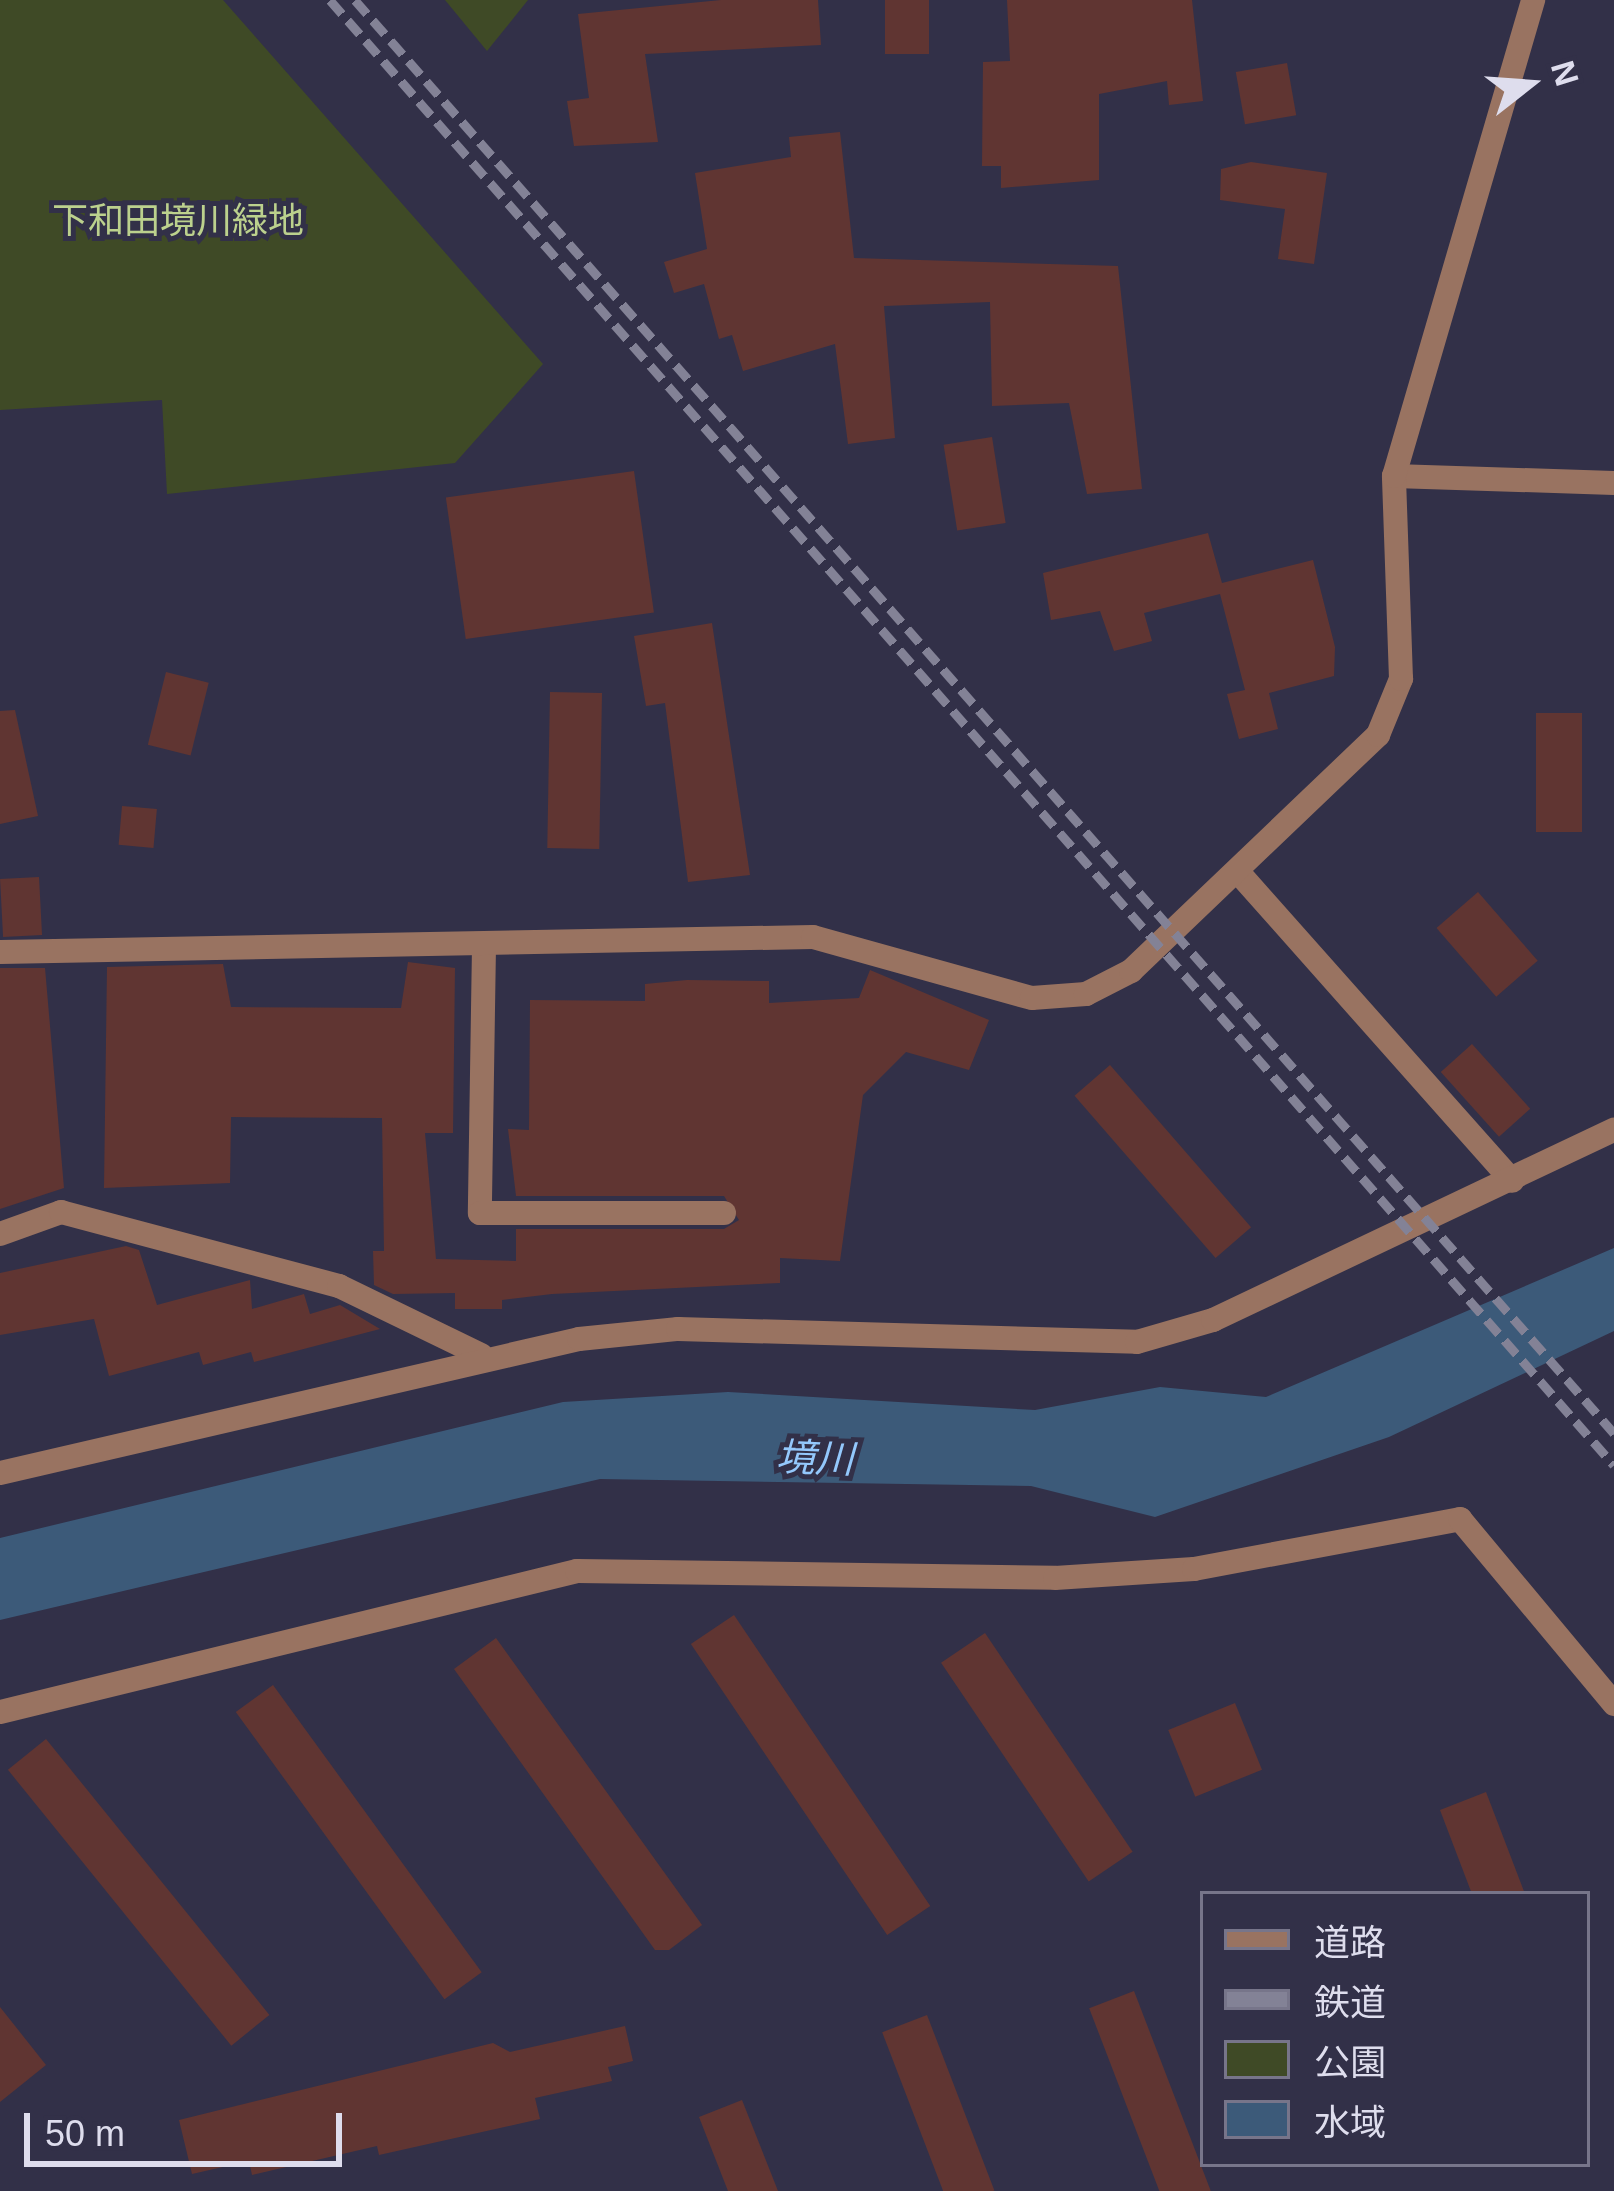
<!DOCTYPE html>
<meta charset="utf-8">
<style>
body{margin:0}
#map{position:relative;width:1614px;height:2191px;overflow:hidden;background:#323048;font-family:Arial,"Noto Sans JP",sans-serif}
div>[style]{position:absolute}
.green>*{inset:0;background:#3f4a26}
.water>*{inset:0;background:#3c5a79}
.building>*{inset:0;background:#603532;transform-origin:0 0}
.minor>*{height:24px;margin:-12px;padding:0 12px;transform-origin:12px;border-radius:12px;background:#997361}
.tertiary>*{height:24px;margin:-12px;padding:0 12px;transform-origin:12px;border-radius:12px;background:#997361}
.rail>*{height:9px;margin-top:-4.5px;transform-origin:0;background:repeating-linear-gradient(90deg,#838296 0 18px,transparent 0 27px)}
span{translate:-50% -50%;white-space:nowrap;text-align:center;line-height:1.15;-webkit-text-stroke:10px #323048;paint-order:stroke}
.park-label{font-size:36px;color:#bcd18d}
.water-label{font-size:39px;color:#94c8fc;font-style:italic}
.legend{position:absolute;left:1200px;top:1891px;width:390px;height:276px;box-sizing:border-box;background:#323048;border:3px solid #77758a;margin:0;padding:15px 21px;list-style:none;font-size:36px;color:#dedded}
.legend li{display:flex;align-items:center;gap:24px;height:60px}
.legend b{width:60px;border:3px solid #77758a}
.north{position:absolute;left:1470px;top:24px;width:120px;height:120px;-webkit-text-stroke:9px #323048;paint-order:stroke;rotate:73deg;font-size:33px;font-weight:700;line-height:48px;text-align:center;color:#dedded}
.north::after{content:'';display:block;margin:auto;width:42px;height:54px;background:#dedded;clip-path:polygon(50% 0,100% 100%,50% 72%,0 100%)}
.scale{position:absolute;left:24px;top:2113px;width:318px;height:54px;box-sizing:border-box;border:6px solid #dedded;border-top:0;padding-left:15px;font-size:36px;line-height:42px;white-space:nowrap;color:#dedded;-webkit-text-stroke:9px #323048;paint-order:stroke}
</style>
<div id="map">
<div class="green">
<i style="clip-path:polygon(0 0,223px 0,543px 364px,455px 463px,167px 494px,162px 400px,0 410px)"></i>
<i style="clip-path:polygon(445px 0,528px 0,487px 51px)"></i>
</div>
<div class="water">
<i style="clip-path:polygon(1614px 1248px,1614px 1331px,1389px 1437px,1155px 1517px,1031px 1486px,600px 1479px,0 1620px,0 1538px,563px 1402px,728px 1392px,1035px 1410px,1160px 1387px,1266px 1397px)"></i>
</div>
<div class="building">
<i style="clip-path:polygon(721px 0,818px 0,821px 45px,645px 54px,658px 142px,574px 146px,567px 101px,589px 98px,578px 14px)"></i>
<i style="left:885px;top:0;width:44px;height:54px"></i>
<i style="clip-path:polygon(1007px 0,1192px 0,1203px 101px,1169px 105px,1167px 81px,1099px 94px,1099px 180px,1001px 188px,1001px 166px,982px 166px,983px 62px,1010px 61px)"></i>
<i style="left:1287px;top:63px;width:53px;height:52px;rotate:80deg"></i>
<i style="clip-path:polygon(840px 132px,854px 258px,1118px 266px,1142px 489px,1087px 494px,1069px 403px,992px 406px,990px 302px,884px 306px,895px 438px,848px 444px,835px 344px,743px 371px,732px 335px,719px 339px,704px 284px,674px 293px,664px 262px,707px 249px,695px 173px,791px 157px,789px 137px)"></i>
<i style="clip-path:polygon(1251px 162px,1327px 173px,1314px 264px,1278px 259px,1285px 209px,1220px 200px,1221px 169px)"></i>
<i style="left:992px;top:437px;width:87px;height:49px;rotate:81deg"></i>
<i style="left:634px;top:471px;width:143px;height:190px;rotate:82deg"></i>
<i style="clip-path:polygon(1208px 533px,1222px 583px,1313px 560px,1335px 647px,1334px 676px,1269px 693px,1278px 729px,1239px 739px,1227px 694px,1245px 690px,1220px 594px,1144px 613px,1152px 641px,1114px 651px,1100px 611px,1051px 620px,1043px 573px)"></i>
<i style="clip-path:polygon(712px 623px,750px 875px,688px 882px,665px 703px,646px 706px,634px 636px)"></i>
<i style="left:166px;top:672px;width:44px;height:75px;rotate:14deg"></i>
<i style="left:550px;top:692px;width:52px;height:156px;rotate:1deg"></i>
<i style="clip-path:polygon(15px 710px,38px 816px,0 824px,0 711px)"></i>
<i style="left:1536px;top:713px;width:46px;height:119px"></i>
<i style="left:122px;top:806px;width:35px;height:39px;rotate:5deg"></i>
<i style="left:39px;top:877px;width:58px;height:39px;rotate:87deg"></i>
<i style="left:1478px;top:892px;width:91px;height:55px;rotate:49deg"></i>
<i style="clip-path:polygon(408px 962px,455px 968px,453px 1133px,425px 1133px,436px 1259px,516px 1261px,516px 1229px,724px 1229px,739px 1220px,724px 1196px,516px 1196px,508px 1129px,529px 1130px,530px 1000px,645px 1001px,645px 984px,687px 980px,769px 981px,769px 1003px,859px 998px,870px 970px,989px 1020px,969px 1070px,906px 1052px,863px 1095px,840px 1261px,780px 1258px,780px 1283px,552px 1294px,502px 1300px,502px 1309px,455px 1309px,455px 1293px,393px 1294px,374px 1285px,373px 1251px,384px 1251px,382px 1118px,231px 1117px,230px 1183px,104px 1188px,107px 967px,223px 964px,231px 1007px,401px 1008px)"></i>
<i style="clip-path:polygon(0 968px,45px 968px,64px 1188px,0 1209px)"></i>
<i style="left:1472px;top:1044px;width:87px;height:42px;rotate:48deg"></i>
<i style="left:1110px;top:1065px;width:215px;height:47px;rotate:49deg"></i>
<i style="clip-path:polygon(126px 1246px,139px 1250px,157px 1305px,250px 1280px,252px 1309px,304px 1294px,310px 1314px,340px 1305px,380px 1329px,254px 1362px,251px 1352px,203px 1365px,199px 1352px,109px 1376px,94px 1319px,0 1335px,0 1273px)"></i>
<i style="left:734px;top:1615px;width:351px;height:52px;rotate:56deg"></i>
<i style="left:985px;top:1633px;width:264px;height:53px;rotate:56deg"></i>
<i style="clip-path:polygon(496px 1638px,702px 1925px,669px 1950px,655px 1950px,454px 1669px)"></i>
<i style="left:273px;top:1685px;width:355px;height:46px;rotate:54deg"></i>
<i style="left:1235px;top:1703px;width:72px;height:72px;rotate:68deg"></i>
<i style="left:46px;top:1739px;width:355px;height:49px;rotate:51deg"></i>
<i style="clip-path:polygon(1486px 1792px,1525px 1894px,1472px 1894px,1440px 1810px)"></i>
<i style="left:1134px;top:1991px;width:214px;height:48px;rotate:69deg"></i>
<i style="clip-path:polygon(0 2007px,46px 2065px,0 2102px)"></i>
<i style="left:927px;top:2015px;width:188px;height:48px;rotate:69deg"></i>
<i style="clip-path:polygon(625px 2026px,633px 2061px,608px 2067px,612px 2081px,535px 2098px,540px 2119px,379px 2155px,377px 2146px,252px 2175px,249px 2161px,192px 2174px,179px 2120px,493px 2043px,510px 2052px)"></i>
<i style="clip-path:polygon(742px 2100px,778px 2191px,728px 2191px,699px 2117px)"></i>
</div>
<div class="minor">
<i style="left:1394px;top:476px;width:220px;rotate:1.8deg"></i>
<i style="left:1238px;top:872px;width:413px;rotate:48.4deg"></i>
<i style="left:484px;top:946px;width:267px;rotate:90.9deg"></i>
<i style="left:480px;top:1213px;width:244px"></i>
<i style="left:0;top:952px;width:813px;rotate:-1.06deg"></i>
<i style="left:813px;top:937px;width:227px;rotate:15.6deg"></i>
<i style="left:1032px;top:998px;width:54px;rotate:-4.2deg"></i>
<i style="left:1086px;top:994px;width:51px;rotate:-27.1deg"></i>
<i style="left:1131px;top:971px;width:342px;rotate:-43.7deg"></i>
<i style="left:1378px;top:735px;width:61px;rotate:-67.7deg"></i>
<i style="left:1401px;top:679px;width:203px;rotate:-92deg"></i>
<i style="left:1394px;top:476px;width:496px;rotate:-73.7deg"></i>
<i style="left:0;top:1234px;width:65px;rotate:-19.8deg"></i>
<i style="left:61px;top:1212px;width:288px;rotate:14.9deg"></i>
<i style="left:339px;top:1286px;width:158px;rotate:25.9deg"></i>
<i style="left:0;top:1473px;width:594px;rotate:-13.03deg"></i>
<i style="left:579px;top:1339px;width:100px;rotate:-5.8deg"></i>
<i style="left:678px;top:1329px;width:459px;rotate:1.6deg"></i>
<i style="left:1137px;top:1342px;width:79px;rotate:-16.1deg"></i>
<i style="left:1213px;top:1320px;width:444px;rotate:-25.4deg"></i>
</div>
<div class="tertiary">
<i style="left:0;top:1712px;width:594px;rotate:-13.73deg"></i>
<i style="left:577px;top:1571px;width:478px;rotate:0.8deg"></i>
<i style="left:1055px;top:1578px;width:139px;rotate:-3.7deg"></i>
<i style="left:1194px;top:1569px;width:271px;rotate:-10.6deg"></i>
<i style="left:1460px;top:1519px;width:241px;rotate:50.2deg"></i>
</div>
<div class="rail">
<i style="left:330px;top:0;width:1948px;rotate:48.77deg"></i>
<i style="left:355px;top:0;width:1908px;rotate:48.7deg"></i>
</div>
<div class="park-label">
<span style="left:178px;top:221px">下和田境川緑地</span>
</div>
<div class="water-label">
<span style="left:815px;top:1459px;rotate:2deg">境川</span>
</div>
<ul class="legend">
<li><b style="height:15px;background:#997361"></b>道路</li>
<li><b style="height:15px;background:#838296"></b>鉄道</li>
<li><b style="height:33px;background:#3f4a26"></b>公園</li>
<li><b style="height:33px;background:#3c5a79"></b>水域</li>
</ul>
<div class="north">N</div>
<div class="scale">50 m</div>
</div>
